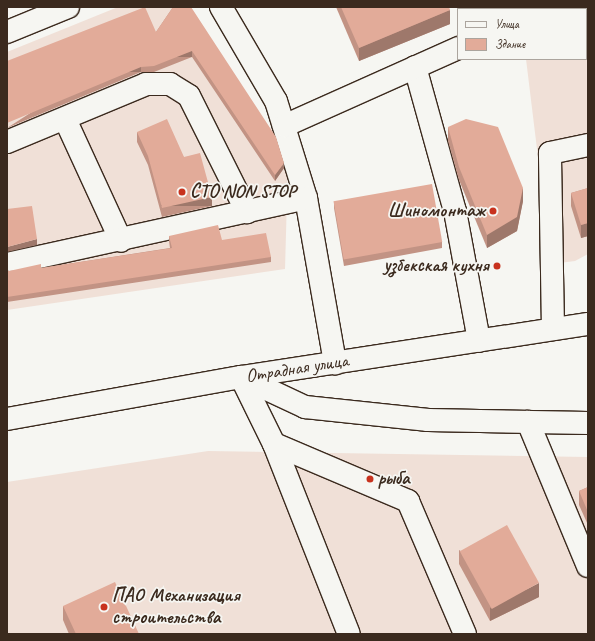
<!DOCTYPE html>
<meta charset="utf-8">
<style>
body{margin:0}
#map{position:relative;width:595px;height:641px;overflow:hidden;background:#f6f6f2;font-family:Caveat,sans-serif}
div>[style]{position:absolute}
.built>*{inset:0;background:#f0e0d7}
.roads{filter:drop-shadow(1px 0 #3b2a1e) drop-shadow(-1px 0 #3b2a1e) drop-shadow(0 1px #3b2a1e) drop-shadow(0 -1px #3b2a1e)}
.minor>*{height:22px;margin:-11px;padding:0 11px;transform-origin:11px;border-radius:11px;background:#f6f6f2}
.major>*{height:22px;margin:-11px;padding:0 11px;transform-origin:11px;border-radius:11px;background:#f6f6f2}
.wall>*{inset:0;background:#c29384}
.shaded-wall>*{inset:0;background:#9e786b;transform-origin:0 0}
.building>*{inset:0;background:#e2ab99;transform-origin:0 0}
.dots>*{width:11px;height:11px;translate:-50% -50%;box-sizing:border-box;border:2px solid #f6f6f2;border-radius:50%}
span{translate:-50% -50%;white-space:nowrap;text-align:center;line-height:1.15;-webkit-text-stroke:3.5px #f6f6f2;paint-order:stroke}
.poi-label{font-size:19px;color:#3b2a1e;font-weight:700}
.left{translate:0 -50%;text-align:left}
.right{translate:-100% -50%;text-align:right}
.street-label{font-size:19px;color:#3b2a1e}
.frame{position:absolute;inset:0;border:8px solid #3b2a1e;pointer-events:none}
.legend{position:absolute;left:457px;top:8px;width:130px;height:52px;box-sizing:border-box;background:#f6f6f2;border:1px solid #aba49d;margin:0;padding:5px 7px;list-style:none;font-size:12px;color:#3b2a1e}
.legend li{display:flex;align-items:center;gap:8px;height:20px}
.legend b{width:20px;border:1px solid #aba49d}
</style>
<div id="map">
<div class="built">
<i style="clip-path:polygon(118px 7px,191px 7px,288px 162px,285px 269px,7px 310px,7px 52px)"></i>
<i style="clip-path:polygon(519px 7px,588px 7px,588px 254px,575px 261px,551px 264px,526px 59px,586px 59px,586px 9px)"></i>
<i style="clip-path:polygon(208px 451px,588px 457px,588px 634px,7px 634px,7px 482px)"></i>
</div>
<div class="roads">
<div class="minor">
<i style="left:221px;top:7px;width:109px;rotate:59.7deg"></i>
<i style="left:276px;top:101px;width:102px;rotate:72.8deg"></i>
<i style="left:306px;top:198px;width:168px;rotate:80deg"></i>
<i style="left:7px;top:32px;width:66px;rotate:-22.3deg"></i>
<i style="left:415px;top:67px;width:149px;rotate:74.5deg"></i>
<i style="left:455px;top:211px;width:132px;rotate:79.5deg"></i>
<i style="left:65px;top:119px;width:134px;rotate:65.3deg"></i>
<i style="left:284px;top:126px;width:191px;rotate:-24.1deg"></i>
<i style="left:7px;top:142px;width:151px;rotate:-22.6deg"></i>
<i style="left:146px;top:84px;width:24px"></i>
<i style="left:170px;top:84px;width:22px;rotate:32deg"></i>
<i style="left:189px;top:96px;width:130px;rotate:63.4deg"></i>
<i style="left:7px;top:264px;width:306px;rotate:-12.4deg"></i>
<i style="left:553px;top:329px;width:176px;rotate:-91deg"></i>
<i style="left:550px;top:153px;width:39px;rotate:-12deg"></i>
<i style="left:241px;top:377px;width:71px;rotate:25.1deg"></i>
<i style="left:305px;top:407px;width:124px;rotate:6deg"></i>
<i style="left:428px;top:420px;width:160px;rotate:1.1deg"></i>
<i style="left:241px;top:377px;width:75px;rotate:63.8deg"></i>
<i style="left:274px;top:444px;width:204px;rotate:68.5deg"></i>
<i style="left:528px;top:422px;width:156px;rotate:67.4deg"></i>
<i style="left:274px;top:444px;width:146px;rotate:23deg"></i>
<i style="left:408px;top:501px;width:145px;rotate:66.8deg"></i>
</div>
<div class="major">
<i style="left:7px;top:419px;width:238px;rotate:-10.2deg"></i>
<i style="left:241px;top:377px;width:351px;rotate:-8.7deg"></i>
</div>
</div>
<div class="wall">
<i style="clip-path:polygon(173px 7px,284px 168px,275px 181px,192px 57px,154px 72px,141px 72px,7px 128px,156px 32px)"></i>
<i style="clip-path:polygon(336px 7px,449px 7px,450px 24px,359px 61px)"></i>
<i style="clip-path:polygon(448px 127px,523px 201px,517px 231px,487px 248px,459px 180px,448px 141px)"></i>
<i style="clip-path:polygon(137px 132px,184px 157px,212px 206px,162px 217px,148px 165px,137px 142px)"></i>
<i style="clip-path:polygon(588px 188px,588px 236px,581px 238px,571px 206px,571px 193px)"></i>
<i style="clip-path:polygon(334px 202px,442px 242px,442px 248px,344px 266px,334px 208px)"></i>
<i style="clip-path:polygon(169px 236px,222px 240px,271px 257px,271px 262px,7px 302px,7px 270px,9px 271px,41px 268px,170px 248px,169px 241px)"></i>
<i style="clip-path:polygon(588px 487px,588px 525px,579px 505px,579px 491px)"></i>
<i style="clip-path:polygon(459px 550px,539px 597px,490px 621px,459px 564px)"></i>
<i style="clip-path:polygon(63px 606px,139px 634px,69px 634px,63px 620px)"></i>
</div>
<div class="shaded-wall">
<i style="clip-path:polygon(450px 10px,450px 24px,359px 61px,359px 48px)"></i>
<i style="left:192px;top:51px;width:6px;height:41px;rotate:90deg"></i>
<i style="left:141px;top:67px;width:5px;height:145px;rotate:90deg"></i>
<i style="clip-path:polygon(284px 163px,284px 168px,275px 181px,275px 175px)"></i>
<i style="clip-path:polygon(523px 188px,523px 201px,517px 231px,487px 248px,487px 235px)"></i>
<i style="left:212px;top:197px;width:9px;height:51px;rotate:90deg"></i>
<i style="clip-path:polygon(588px 223px,588px 236px,581px 238px,581px 225px)"></i>
<i style="clip-path:polygon(37px 239px,37px 245px,7px 252px,7px 247px)"></i>
<i style="clip-path:polygon(539px 583px,539px 597px,490px 621px,490px 608px)"></i>
</div>
<div class="building">
<i style="clip-path:polygon(145px 7px,156px 32px,173px 7px,191px 7px,276px 137px,284px 163px,275px 175px,192px 51px,154px 66px,141px 67px,7px 123px,7px 61px)"></i>
<i style="clip-path:polygon(341px 7px,449px 7px,450px 10px,359px 48px)"></i>
<i style="clip-path:polygon(167px 119px,184px 157px,200px 153px,212px 197px,162px 208px,148px 156px,137px 132px)"></i>
<i style="clip-path:polygon(466px 119px,498px 127px,523px 188px,517px 217px,487px 235px,459px 167px,448px 127px)"></i>
<i style="left:432px;top:184px;width:59px;height:100px;rotate:80deg"></i>
<i style="clip-path:polygon(588px 188px,588px 223px,581px 225px,571px 193px)"></i>
<i style="clip-path:polygon(32px 206px,37px 239px,7px 247px,7px 209px)"></i>
<i style="clip-path:polygon(218px 225px,222px 240px,266px 233px,271px 257px,7px 297px,7px 270px,9px 271px,41px 264px,41px 268px,172px 248px,169px 236px)"></i>
<i style="clip-path:polygon(588px 487px,588px 512px,579px 491px)"></i>
<i style="left:507px;top:525px;width:66px;height:54px;rotate:61deg"></i>
<i style="clip-path:polygon(115px 582px,139px 634px,76px 634px,63px 606px)"></i>
</div>
<div class="dots">
<i style="left:182px;top:192px;background:#c8321e"></i>
<i style="left:493px;top:211px;background:#c8321e"></i>
<i style="left:497px;top:266px;background:#c8321e"></i>
<i style="left:370px;top:479px;background:#c8321e"></i>
<i style="left:104px;top:607px;background:#c8321e"></i>
</div>
<div class="poi-label">
<span class="left" style="left:190px;top:192px">СТО NON STOP</span>
<span class="right" style="left:485px;top:211px">Шиномонтаж</span>
<span class="right" style="left:489px;top:266px">узбекская кухня</span>
<span class="left" style="left:378px;top:479px">рыба</span>
<span class="left" style="left:112px;top:607px">ПАО Механизация<br>строительства</span>
</div>
<div class="street-label">
<span style="left:297px;top:369px;rotate:-9deg">Отрадная улица</span>
</div>
<div class="frame"></div>
<ul class="legend">
<li><b style="height:5px;background:#f6f6f2"></b>Улица</li>
<li><b style="height:11px;background:#e2ab99"></b>Здание</li>
</ul>
</div>
